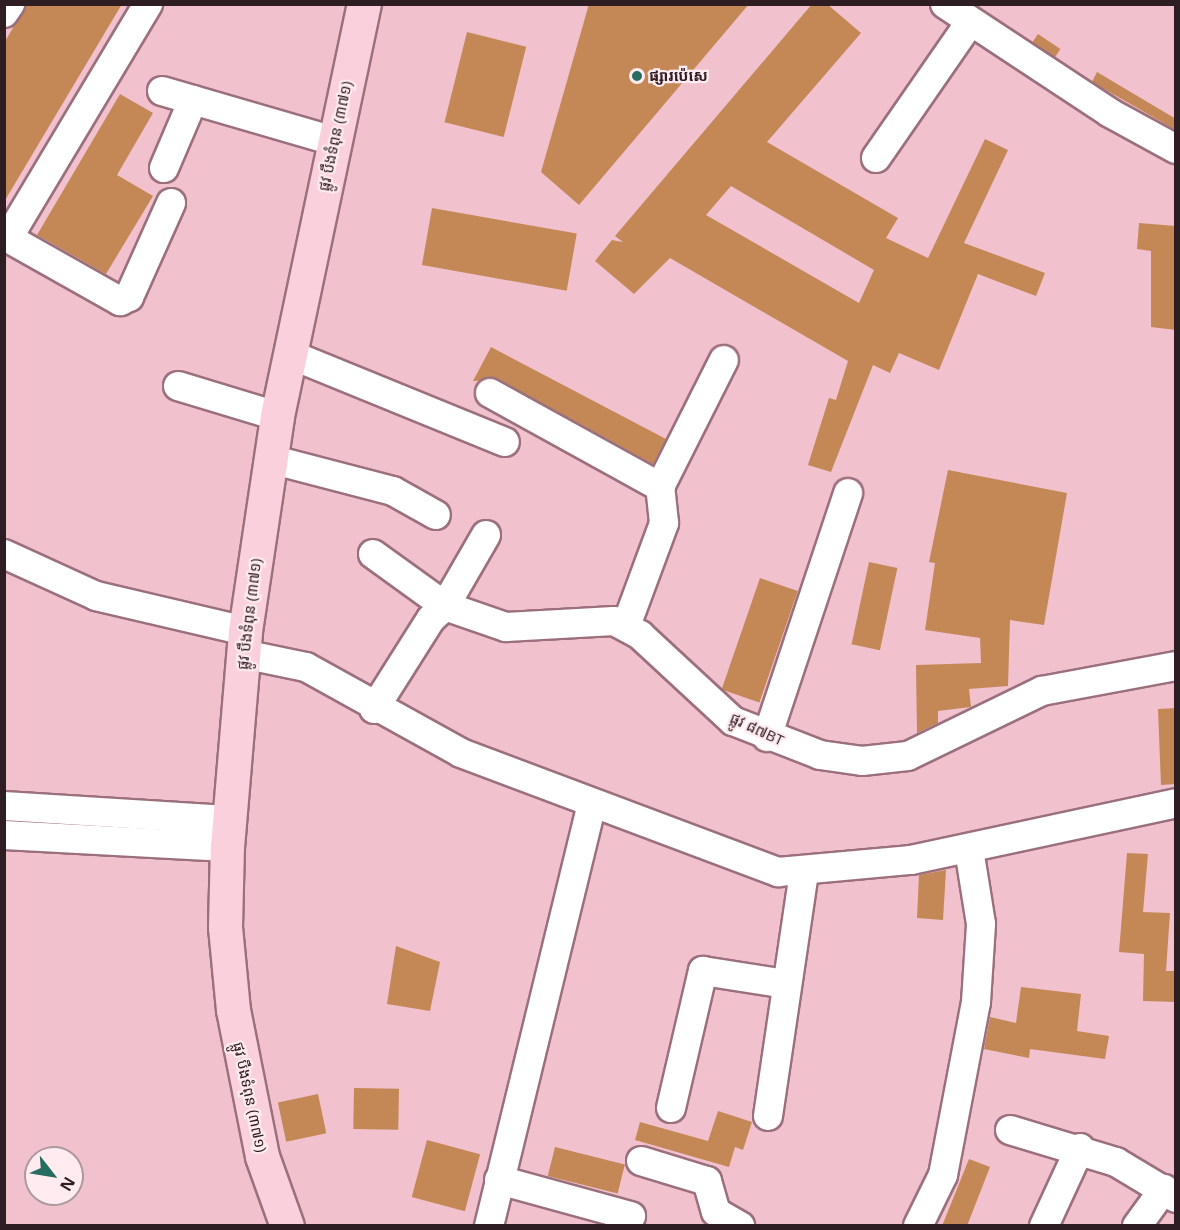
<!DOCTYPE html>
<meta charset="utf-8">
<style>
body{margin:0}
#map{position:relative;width:1180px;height:1230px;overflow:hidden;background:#f1c1ce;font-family:"Open Sans","Noto Sans Khmer",sans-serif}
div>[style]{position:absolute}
.building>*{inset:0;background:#c48856;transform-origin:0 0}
.roads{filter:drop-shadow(2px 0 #9b707c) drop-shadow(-2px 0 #9b707c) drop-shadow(0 2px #9b707c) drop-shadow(0 -2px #9b707c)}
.minor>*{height:28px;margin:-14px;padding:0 14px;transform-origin:14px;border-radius:14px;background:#fff}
.major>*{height:33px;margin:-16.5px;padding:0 16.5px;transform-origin:16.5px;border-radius:16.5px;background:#fbd0dd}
.dots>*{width:16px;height:16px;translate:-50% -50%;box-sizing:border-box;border:3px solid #ffebf0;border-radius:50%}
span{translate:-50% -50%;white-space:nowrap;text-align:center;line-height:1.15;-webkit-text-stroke:4.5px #ffebf0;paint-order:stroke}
.poi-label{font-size:15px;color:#2e1d22;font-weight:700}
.left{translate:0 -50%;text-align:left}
.street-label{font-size:15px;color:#2e1d22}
.frame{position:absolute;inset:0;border:6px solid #2e1d22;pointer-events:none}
.north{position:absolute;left:24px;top:1146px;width:60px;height:60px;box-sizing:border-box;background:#ffebf0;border:2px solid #ab999e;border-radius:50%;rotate:121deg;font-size:16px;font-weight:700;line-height:24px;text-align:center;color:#2e1d22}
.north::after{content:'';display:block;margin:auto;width:21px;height:27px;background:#266c60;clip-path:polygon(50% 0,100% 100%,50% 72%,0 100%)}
</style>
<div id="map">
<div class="building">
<i style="clip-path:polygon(27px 4px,122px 4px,4px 202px,4px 43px)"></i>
<i style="clip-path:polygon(589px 4px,749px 4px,579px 205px,541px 172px)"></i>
<i style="clip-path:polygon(evenodd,812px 4px,827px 4px,861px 33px,767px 142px,898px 218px,886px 238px,928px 258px,985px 139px,1008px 150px,964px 243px,1045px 273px,1036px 296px,978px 274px,939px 370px,899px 353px,890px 373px,873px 365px,831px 472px,808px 465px,829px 398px,836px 400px,848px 361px,670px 258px,634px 294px,595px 261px,612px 240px,623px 242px,615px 236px,812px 4px,731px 186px,874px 270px,859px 303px,706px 215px,731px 186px)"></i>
<i style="left:467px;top:32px;width:61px;height:93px;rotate:14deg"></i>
<i style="left:1038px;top:34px;width:27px;height:10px;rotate:34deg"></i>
<i style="clip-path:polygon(1097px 72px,1176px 119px,1174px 129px,1092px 82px)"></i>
<i style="clip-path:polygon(120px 94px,153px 113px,117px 175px,153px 196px,106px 274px,37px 235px)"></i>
<i style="left:432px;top:208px;width:147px;height:58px;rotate:10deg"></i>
<i style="clip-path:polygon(1139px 223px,1176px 226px,1176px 330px,1151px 327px,1151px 251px,1137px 249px)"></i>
<i style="clip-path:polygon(491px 347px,666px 439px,653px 464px,498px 379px,473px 381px)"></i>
<i style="clip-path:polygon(948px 470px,1067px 493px,1044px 625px,1010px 620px,1008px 686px,969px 689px,971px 707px,938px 711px,938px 723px,917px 733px,916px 665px,981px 663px,980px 638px,925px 630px,935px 563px,929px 562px)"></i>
<i style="left:869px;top:562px;width:29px;height:84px;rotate:12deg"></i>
<i style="left:760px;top:578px;width:40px;height:118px;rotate:19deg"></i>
<i style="clip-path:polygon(1176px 708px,1176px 784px,1161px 785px,1158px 709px)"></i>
<i style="clip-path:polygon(1127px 853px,1148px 854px,1143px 912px,1170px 913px,1166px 971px,1176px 971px,1176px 1002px,1143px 1001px,1144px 954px,1119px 952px)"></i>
<i style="clip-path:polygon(946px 870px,943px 920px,917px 918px,919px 875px)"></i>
<i style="clip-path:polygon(396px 946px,440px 962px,430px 1011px,387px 1004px)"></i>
<i style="clip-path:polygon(1021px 987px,1081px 994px,1077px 1031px,1109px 1036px,1105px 1059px,1030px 1049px,1029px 1058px,984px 1049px,990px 1017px,1016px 1023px)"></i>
<i style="left:354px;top:1088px;width:45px;height:41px;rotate:1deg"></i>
<i style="left:318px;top:1094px;width:40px;height:41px;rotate:78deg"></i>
<i style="clip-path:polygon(718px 1111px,752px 1122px,743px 1150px,735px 1147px,729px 1167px,635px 1140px,640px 1122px,708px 1141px)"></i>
<i style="left:427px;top:1140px;width:55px;height:59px;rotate:15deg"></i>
<i style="left:555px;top:1147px;width:72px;height:30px;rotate:14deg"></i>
<i style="clip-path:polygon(969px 1159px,990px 1167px,967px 1226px,942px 1226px)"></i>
</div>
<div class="roads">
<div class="minor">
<i style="left:945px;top:4px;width:198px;rotate:33.4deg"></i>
<i style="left:1110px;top:113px;width:75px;rotate:28.6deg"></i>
<i style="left:4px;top:13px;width:11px;rotate:-56deg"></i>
<i style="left:162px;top:91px;width:179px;rotate:16.2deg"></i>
<i style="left:876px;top:158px;width:165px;rotate:-55.3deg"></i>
<i style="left:164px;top:168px;width:74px;rotate:-66.9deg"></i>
<i style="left:4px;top:235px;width:5px;rotate:37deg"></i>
<i style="left:8px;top:238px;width:273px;rotate:-59.1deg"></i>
<i style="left:8px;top:238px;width:129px;rotate:29.4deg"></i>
<i style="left:120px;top:301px;width:10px;rotate:-24deg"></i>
<i style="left:129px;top:297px;width:103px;rotate:-65.9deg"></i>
<i style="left:289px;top:354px;width:233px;rotate:22.2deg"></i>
<i style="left:178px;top:386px;width:103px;rotate:16.9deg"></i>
<i style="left:490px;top:393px;width:194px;rotate:28.9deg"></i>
<i style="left:270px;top:459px;width:127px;rotate:14.6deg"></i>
<i style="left:393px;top:491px;width:49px;rotate:29.2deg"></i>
<i style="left:4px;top:554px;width:101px;rotate:24.5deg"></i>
<i style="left:96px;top:596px;width:153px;rotate:13.2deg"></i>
<i style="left:373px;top:554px;width:89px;rotate:35.8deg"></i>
<i style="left:445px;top:606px;width:82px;rotate:-60deg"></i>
<i style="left:626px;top:626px;width:110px;rotate:-69.7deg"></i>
<i style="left:664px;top:523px;width:36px;rotate:-96deg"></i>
<i style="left:660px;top:487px;width:142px;rotate:-63.3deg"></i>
<i style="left:243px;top:654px;width:64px;rotate:11.7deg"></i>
<i style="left:306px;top:667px;width:177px;rotate:29deg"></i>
<i style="left:461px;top:753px;width:339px;rotate:20.6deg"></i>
<i style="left:778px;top:872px;width:134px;rotate:-5.2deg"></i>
<i style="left:911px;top:860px;width:271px;rotate:-12.1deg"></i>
<i style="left:374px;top:709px;width:107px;rotate:-57.7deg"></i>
<i style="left:431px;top:619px;width:19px;rotate:-43deg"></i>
<i style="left:445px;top:606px;width:65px;rotate:19deg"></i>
<i style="left:506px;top:627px;width:108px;rotate:-3.2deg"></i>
<i style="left:614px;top:621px;width:30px;rotate:28deg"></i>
<i style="left:640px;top:635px;width:127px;rotate:42.8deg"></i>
<i style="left:733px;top:721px;width:93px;rotate:21.3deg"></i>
<i style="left:820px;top:755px;width:42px;rotate:8.1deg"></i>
<i style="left:862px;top:761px;width:46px;rotate:-6.2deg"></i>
<i style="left:908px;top:756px;width:149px;rotate:-25.9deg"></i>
<i style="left:1042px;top:691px;width:136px;rotate:-10.6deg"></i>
<i style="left:767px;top:737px;width:257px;rotate:-71.6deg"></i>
<i style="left:4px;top:806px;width:224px;rotate:3.6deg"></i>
<i style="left:4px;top:835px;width:223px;rotate:3.1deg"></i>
<i style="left:671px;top:1108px;width:141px;rotate:-76.9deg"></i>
<i style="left:703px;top:971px;width:84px;rotate:8.9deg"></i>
<i style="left:768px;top:1116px;width:247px;rotate:-81.6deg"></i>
<i style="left:1010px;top:1130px;width:111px;rotate:16.8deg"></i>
<i style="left:1116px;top:1162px;width:70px;rotate:31deg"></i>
<i style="left:641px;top:1161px;width:69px;rotate:16.9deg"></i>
<i style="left:707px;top:1181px;width:32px;rotate:74deg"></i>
<i style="left:716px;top:1212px;width:28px;rotate:30deg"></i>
<i style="left:499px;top:1180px;width:137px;rotate:15.3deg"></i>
<i style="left:489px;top:1226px;width:434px;rotate:-76.3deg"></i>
<i style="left:918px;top:1226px;width:57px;rotate:-63.9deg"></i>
<i style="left:943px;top:1175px;width:176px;rotate:-79.2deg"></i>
<i style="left:976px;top:1002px;width:78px;rotate:-86.3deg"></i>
<i style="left:981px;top:924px;width:76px;rotate:-99.1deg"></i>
<i style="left:1044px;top:1226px;width:86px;rotate:-65.2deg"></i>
<i style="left:1137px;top:1226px;width:46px;rotate:-53.9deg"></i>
</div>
<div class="major">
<i style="left:287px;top:1226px;width:74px;rotate:-109.7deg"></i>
<i style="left:262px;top:1156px;width:149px;rotate:-101.2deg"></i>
<i style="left:233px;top:1010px;width:83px;rotate:-95.5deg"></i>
<i style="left:225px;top:927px;width:80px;rotate:-88.6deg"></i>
<i style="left:227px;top:847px;width:217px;rotate:-85.2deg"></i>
<i style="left:245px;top:631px;width:217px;rotate:-81.5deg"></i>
<i style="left:277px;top:416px;width:421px;rotate:-78.1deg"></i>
</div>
</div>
<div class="dots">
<i style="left:637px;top:76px;background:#266c60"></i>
</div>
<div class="poi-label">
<span class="left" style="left:649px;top:76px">ផ្សារប៉េសេ</span>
</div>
<div class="street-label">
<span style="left:335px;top:136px;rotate:-78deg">ផ្លូវ បឹងទំពុន (៣៧១)</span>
<span style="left:249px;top:614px;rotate:-83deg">ផ្លូវ បឹងទំពុន (៣៧១)</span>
<span style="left:757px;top:729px;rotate:25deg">ផ្លូវ ៨៧BT</span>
<span style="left:250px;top:1097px;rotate:78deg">ផ្លូវ បឹងទំពុន (៣៧១)</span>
</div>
<div class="frame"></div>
<div class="north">N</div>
</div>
